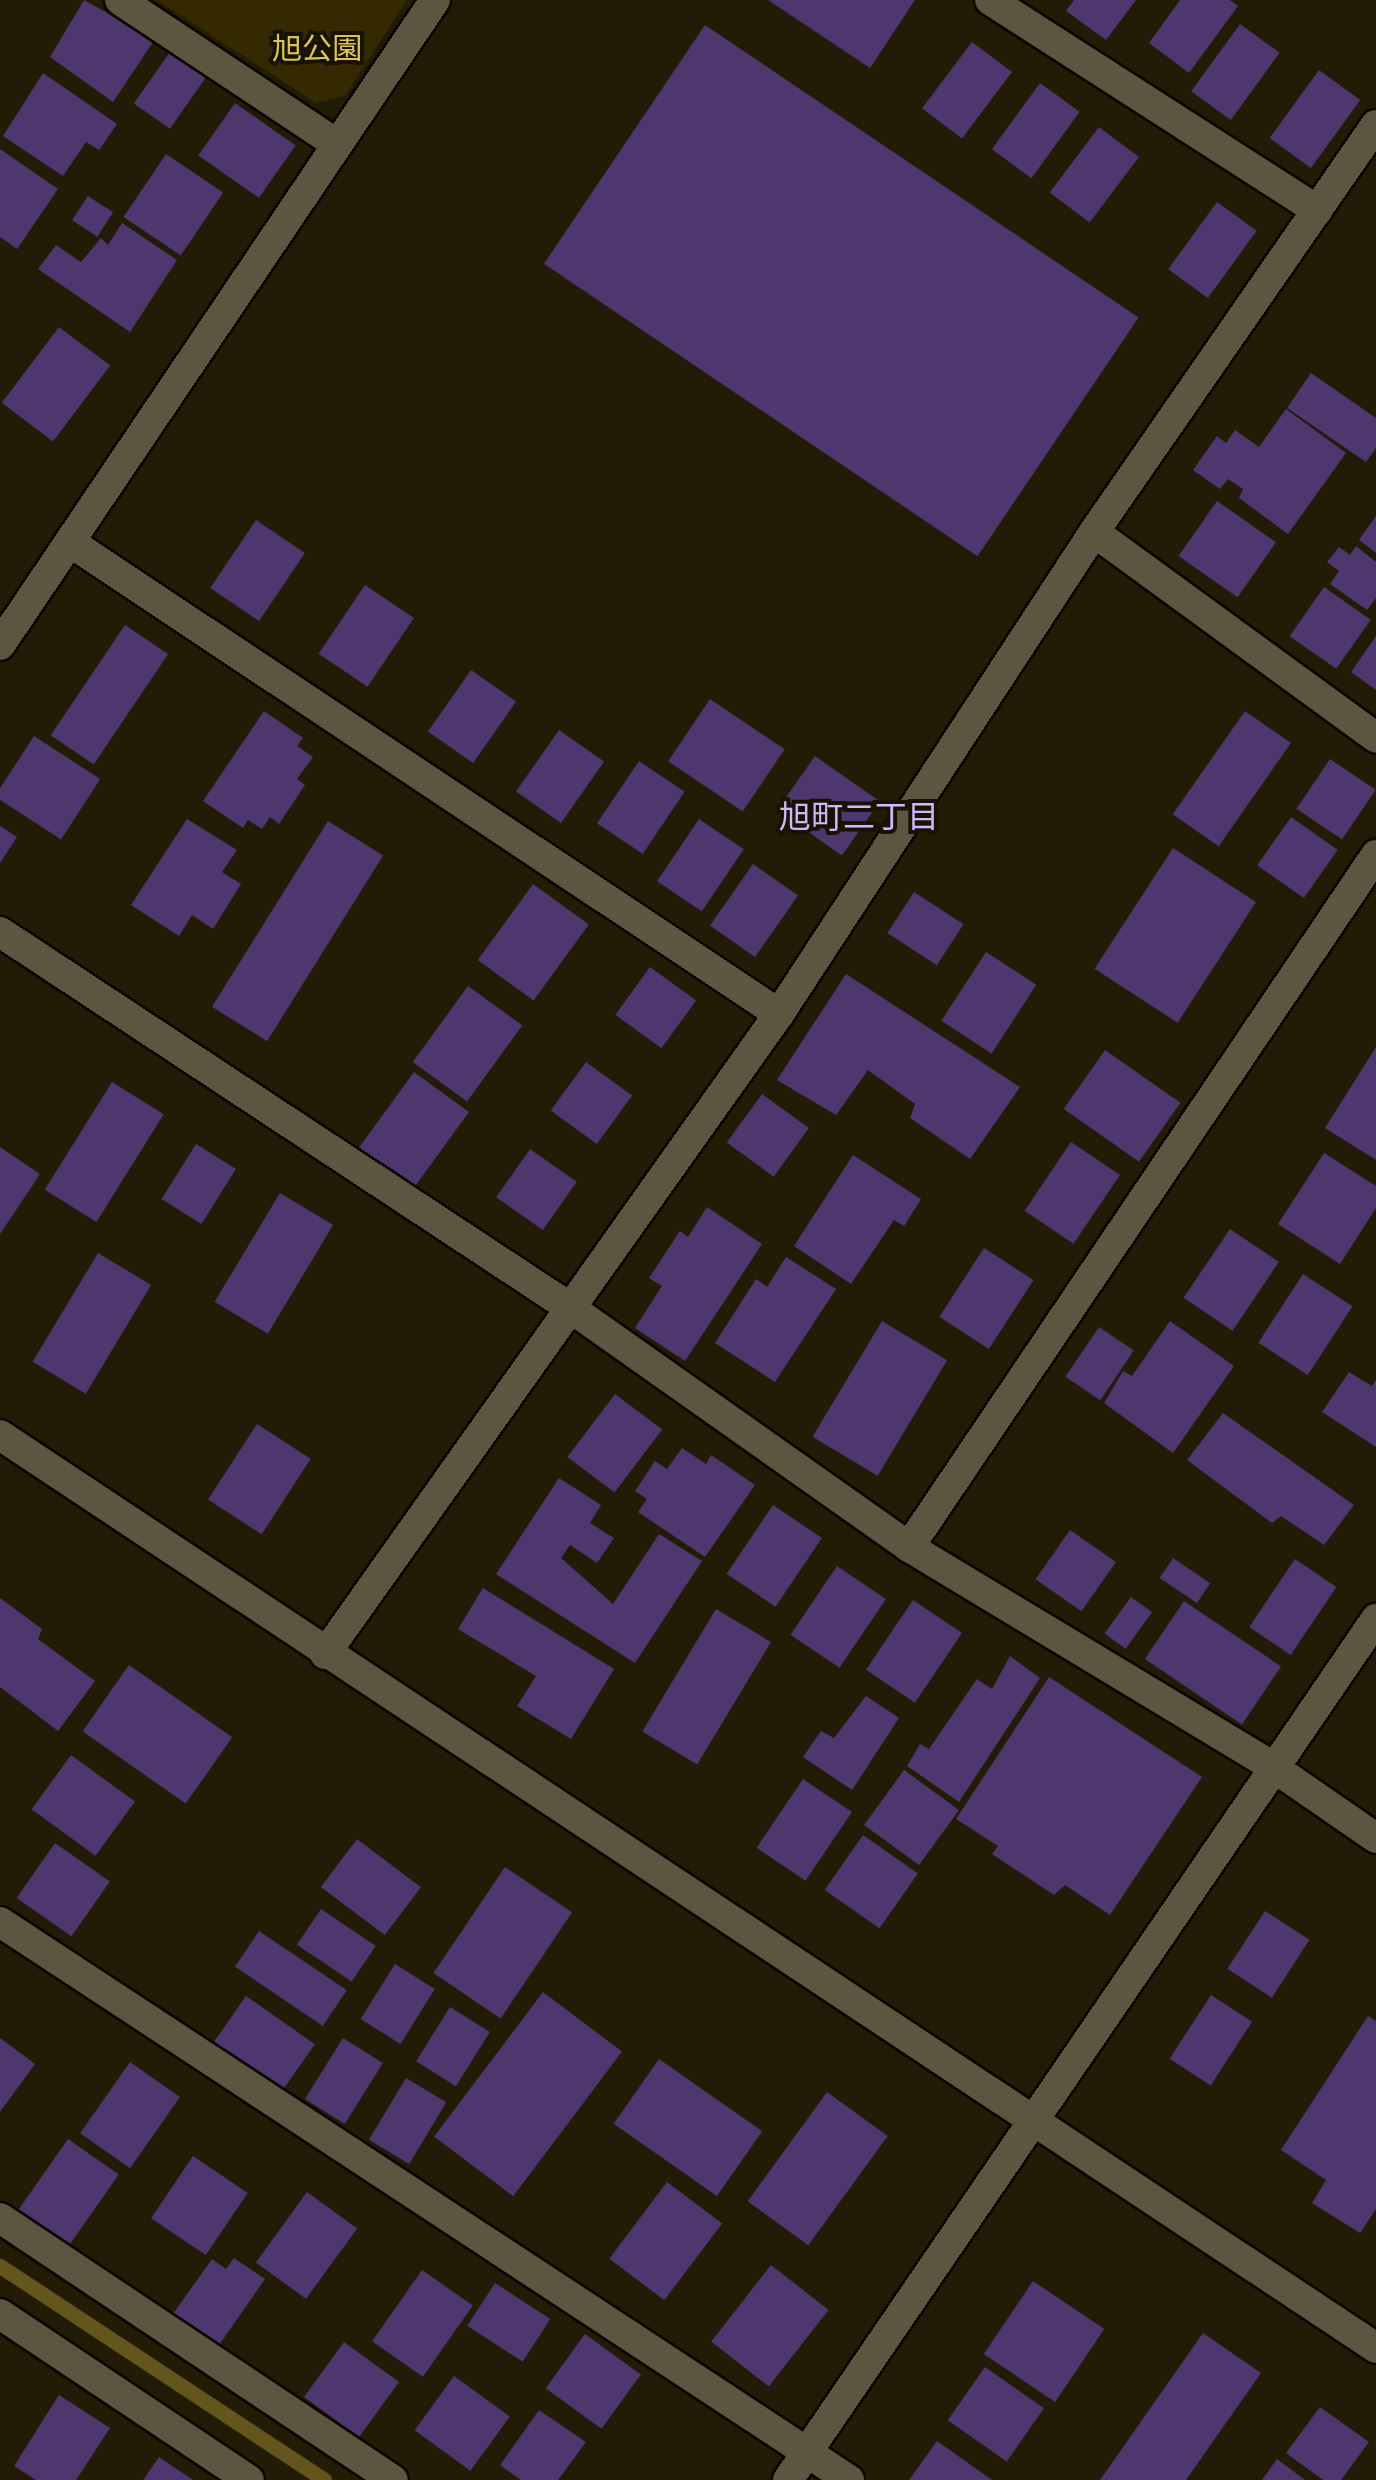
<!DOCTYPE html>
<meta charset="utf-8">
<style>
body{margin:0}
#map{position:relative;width:1376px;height:2480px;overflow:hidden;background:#221c07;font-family:"Asap Condensed","Noto Sans JP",sans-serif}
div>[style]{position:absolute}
.green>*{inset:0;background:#342900}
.stream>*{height:15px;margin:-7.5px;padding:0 7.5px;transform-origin:7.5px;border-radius:7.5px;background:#64551d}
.building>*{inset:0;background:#4e366e;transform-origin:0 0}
.roads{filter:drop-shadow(2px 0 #0b0600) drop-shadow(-2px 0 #0b0600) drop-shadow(0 2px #0b0600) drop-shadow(0 -2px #0b0600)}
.minor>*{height:30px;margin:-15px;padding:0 15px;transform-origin:15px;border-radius:15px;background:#5c553f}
span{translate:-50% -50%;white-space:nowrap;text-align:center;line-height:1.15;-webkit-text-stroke:8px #181301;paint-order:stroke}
.park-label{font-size:30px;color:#dfc25c}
.neighbourhood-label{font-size:32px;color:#d1b6fc}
</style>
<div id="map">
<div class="green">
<i style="clip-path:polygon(157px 0,407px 0,345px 96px,316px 103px)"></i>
</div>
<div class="stream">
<i style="left:0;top:2266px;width:388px;rotate:33.4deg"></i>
</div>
<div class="building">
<i style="clip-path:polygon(84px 0,155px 39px,113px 102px,50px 57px)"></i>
<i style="clip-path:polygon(768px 0,915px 0,870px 68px)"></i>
<i style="clip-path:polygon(1074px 0,1136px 0,1106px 40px,1066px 11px)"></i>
<i style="clip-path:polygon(1180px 0,1230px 0,1238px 6px,1189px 73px,1149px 43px)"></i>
<i style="left:1240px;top:24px;width:49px;height:83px;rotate:36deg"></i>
<i style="left:705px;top:25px;width:523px;height:288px;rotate:34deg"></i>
<i style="left:972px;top:42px;width:50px;height:83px;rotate:37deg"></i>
<i style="left:170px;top:52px;width:44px;height:63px;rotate:35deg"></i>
<i style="left:1319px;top:70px;width:51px;height:84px;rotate:36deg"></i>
<i style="clip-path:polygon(43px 73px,117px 124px,99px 150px,86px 142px,63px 176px,3px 136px)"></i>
<i style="left:1040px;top:83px;width:49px;height:82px;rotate:36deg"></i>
<i style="left:235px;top:103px;width:74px;height:64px;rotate:35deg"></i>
<i style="left:1099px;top:127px;width:50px;height:82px;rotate:37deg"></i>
<i style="clip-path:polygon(0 149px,58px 189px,17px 249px,0 237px)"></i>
<i style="left:166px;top:154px;width:69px;height:76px;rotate:34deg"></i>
<i style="left:88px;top:196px;width:30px;height:29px;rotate:33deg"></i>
<i style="left:1217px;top:202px;width:49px;height:83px;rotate:36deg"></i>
<i style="clip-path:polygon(122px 223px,177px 260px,130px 332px,38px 269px,56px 245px,81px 262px,101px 238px,108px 245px)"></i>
<i style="left:59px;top:327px;width:64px;height:95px;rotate:37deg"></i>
<i style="clip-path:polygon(1311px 373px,1376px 418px,1376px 448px,1366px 462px,1287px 408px)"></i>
<i style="clip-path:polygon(1286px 409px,1346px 453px,1288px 534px,1239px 498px,1243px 489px,1228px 479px,1220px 489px,1193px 470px,1217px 436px,1226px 443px,1235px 430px,1259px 447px)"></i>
<i style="left:1217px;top:501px;width:72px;height:67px;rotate:35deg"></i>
<i style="clip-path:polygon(1376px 516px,1376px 553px,1359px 540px)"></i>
<i style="left:256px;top:520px;width:59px;height:82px;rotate:34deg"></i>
<i style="clip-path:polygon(1356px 546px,1376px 562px,1376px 598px,1367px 610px,1330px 584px,1339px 571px,1327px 562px,1339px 547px,1350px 555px)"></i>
<i style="left:365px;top:585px;width:59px;height:83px;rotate:34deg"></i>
<i style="left:1324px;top:587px;width:57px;height:60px;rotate:35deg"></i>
<i style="left:125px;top:625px;width:52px;height:133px;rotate:34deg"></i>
<i style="clip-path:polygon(1376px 636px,1376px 690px,1351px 672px)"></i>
<i style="left:471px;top:670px;width:55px;height:75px;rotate:35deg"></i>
<i style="left:710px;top:699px;width:90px;height:75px;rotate:34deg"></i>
<i style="clip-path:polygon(264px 711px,303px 738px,297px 746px,313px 757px,297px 779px,305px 785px,279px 824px,270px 817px,262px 829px,248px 820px,243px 828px,203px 801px)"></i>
<i style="left:1245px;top:711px;width:56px;height:126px;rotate:35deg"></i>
<i style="left:559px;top:730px;width:55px;height:75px;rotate:35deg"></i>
<i style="left:34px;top:736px;width:79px;height:72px;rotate:33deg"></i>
<i style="left:815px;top:756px;width:79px;height:66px;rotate:35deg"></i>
<i style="left:1330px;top:759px;width:55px;height:60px;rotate:34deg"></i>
<i style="left:639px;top:761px;width:55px;height:75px;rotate:34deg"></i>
<i style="left:1291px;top:817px;width:57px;height:59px;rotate:35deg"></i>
<i style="clip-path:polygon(187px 819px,237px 850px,222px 872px,241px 884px,213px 929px,192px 915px,179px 936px,131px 905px)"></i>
<i style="left:699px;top:819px;width:54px;height:75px;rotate:34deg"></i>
<i style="left:328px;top:821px;width:65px;height:219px;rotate:32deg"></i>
<i style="clip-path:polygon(0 826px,17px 837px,0 863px)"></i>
<i style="left:1173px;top:848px;width:99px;height:144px;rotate:33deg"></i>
<i style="left:753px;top:864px;width:55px;height:75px;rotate:35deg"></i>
<i style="left:533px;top:884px;width:69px;height:94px;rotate:36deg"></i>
<i style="left:914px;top:892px;width:59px;height:49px;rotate:33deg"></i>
<i style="left:986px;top:952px;width:60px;height:82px;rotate:33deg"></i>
<i style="left:650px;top:967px;width:57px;height:59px;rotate:36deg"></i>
<i style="clip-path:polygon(846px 974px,1020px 1087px,970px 1159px,910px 1118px,915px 1104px,868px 1070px,836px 1115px,777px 1080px)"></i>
<i style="left:468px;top:986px;width:67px;height:94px;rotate:36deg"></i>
<i style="clip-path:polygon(1376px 1047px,1376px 1160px,1325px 1128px)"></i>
<i style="left:1105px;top:1050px;width:92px;height:72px;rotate:35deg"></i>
<i style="left:586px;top:1062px;width:57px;height:60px;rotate:36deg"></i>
<i style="left:414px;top:1072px;width:68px;height:94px;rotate:36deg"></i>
<i style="left:112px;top:1082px;width:61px;height:127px;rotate:32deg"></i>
<i style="left:762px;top:1094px;width:58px;height:60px;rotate:36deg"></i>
<i style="left:1071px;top:1142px;width:59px;height:83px;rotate:34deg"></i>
<i style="left:196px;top:1144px;width:47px;height:65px;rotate:32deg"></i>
<i style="clip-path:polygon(0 1147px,40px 1174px,0 1234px)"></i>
<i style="left:530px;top:1149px;width:57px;height:59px;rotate:35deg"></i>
<i style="clip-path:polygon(1324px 1153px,1376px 1186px,1376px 1208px,1340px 1264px,1278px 1224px)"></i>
<i style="clip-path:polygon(853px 1155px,921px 1199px,904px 1226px,894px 1220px,851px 1284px,794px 1246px)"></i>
<i style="left:280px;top:1193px;width:62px;height:127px;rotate:31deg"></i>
<i style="clip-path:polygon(707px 1207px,762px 1244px,685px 1361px,635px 1328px,662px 1286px,649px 1278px,680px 1231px,688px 1237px)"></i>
<i style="left:1230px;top:1229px;width:59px;height:83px;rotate:34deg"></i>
<i style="left:984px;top:1248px;width:59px;height:82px;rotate:33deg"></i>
<i style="left:98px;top:1253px;width:62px;height:127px;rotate:31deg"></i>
<i style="clip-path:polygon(786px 1257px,836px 1289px,775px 1382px,715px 1343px,756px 1279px,767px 1287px)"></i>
<i style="left:1303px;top:1274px;width:59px;height:82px;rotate:33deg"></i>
<i style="left:882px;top:1321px;width:76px;height:135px;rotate:31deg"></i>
<i style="clip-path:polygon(1170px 1321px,1234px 1366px,1173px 1453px,1104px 1403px,1123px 1371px,1132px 1376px)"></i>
<i style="left:1099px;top:1327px;width:42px;height:60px;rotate:34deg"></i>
<i style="clip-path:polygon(1349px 1372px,1372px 1386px,1376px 1380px,1376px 1447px,1322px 1412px)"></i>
<i style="left:615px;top:1394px;width:59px;height:79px;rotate:37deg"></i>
<i style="clip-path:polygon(1223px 1413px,1354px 1505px,1324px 1545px,1281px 1516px,1272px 1523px,1187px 1460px)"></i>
<i style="left:257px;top:1424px;width:64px;height:90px;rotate:33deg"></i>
<i style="clip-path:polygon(682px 1448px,706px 1464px,711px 1455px,755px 1485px,705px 1557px,638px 1512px,647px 1499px,635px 1491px,655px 1461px,667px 1469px)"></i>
<i style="clip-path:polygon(559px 1478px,601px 1505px,590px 1523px,614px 1538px,597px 1563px,570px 1545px,561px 1558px,613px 1604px,659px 1534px,702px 1561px,635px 1663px,496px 1574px)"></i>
<i style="left:773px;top:1505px;width:59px;height:83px;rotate:34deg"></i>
<i style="left:1070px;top:1530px;width:56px;height:60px;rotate:35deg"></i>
<i style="left:1173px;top:1558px;width:45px;height:24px;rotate:34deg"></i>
<i style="left:1295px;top:1559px;width:50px;height:82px;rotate:34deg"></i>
<i style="left:837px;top:1566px;width:59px;height:83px;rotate:34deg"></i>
<i style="clip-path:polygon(483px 1588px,614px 1669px,571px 1739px,517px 1706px,536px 1676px,458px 1629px)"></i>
<i style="left:1131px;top:1597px;width:26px;height:45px;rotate:36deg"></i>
<i style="clip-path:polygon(0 1598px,42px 1629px,38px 1639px,95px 1681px,58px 1731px,0 1687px)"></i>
<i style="left:913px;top:1600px;width:59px;height:84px;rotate:34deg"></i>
<i style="left:1184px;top:1601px;width:117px;height:70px;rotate:34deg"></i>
<i style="left:716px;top:1609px;width:64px;height:143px;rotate:31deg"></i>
<i style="clip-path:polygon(1010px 1656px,1040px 1678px,959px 1802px,907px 1766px,920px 1744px,929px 1749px,977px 1679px,992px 1689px)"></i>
<i style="left:129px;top:1665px;width:126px;height:81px;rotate:35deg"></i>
<i style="clip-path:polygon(1049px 1677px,1202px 1777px,1110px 1915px,1065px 1885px,1054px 1895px,992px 1854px,998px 1846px,956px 1819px)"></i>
<i style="clip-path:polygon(866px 1696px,899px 1718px,852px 1790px,803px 1757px,821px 1731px,834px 1738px)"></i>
<i style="left:71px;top:1755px;width:79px;height:67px;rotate:36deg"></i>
<i style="left:904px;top:1770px;width:68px;height:68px;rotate:36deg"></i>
<i style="left:803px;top:1779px;width:59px;height:83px;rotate:34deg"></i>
<i style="left:863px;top:1835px;width:67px;height:67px;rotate:35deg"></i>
<i style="left:357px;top:1839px;width:80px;height:60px;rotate:37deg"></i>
<i style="left:55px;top:1843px;width:67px;height:67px;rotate:35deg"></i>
<i style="left:505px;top:1867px;width:81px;height:128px;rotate:34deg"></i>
<i style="left:321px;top:1909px;width:66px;height:43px;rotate:34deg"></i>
<i style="left:1265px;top:1911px;width:53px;height:69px;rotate:33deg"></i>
<i style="left:259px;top:1931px;width:106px;height:43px;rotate:34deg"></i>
<i style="left:395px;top:1964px;width:47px;height:65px;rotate:32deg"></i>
<i style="left:543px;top:1992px;width:99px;height:181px;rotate:37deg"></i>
<i style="left:1211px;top:1995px;width:49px;height:76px;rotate:33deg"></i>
<i style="left:246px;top:1996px;width:84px;height:59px;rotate:35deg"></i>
<i style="left:450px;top:2007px;width:47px;height:64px;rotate:32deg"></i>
<i style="clip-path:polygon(1368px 2016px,1376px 2021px,1376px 2209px,1360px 2233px,1312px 2203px,1326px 2180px,1281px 2150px)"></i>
<i style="clip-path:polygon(0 2038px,35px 2064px,0 2112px)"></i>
<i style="left:343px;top:2038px;width:47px;height:72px;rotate:32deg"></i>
<i style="left:659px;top:2059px;width:126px;height:79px;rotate:35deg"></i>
<i style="left:130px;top:2062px;width:61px;height:87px;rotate:35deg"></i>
<i style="left:406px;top:2078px;width:47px;height:72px;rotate:31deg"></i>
<i style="left:827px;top:2092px;width:75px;height:135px;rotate:36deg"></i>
<i style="left:68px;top:2139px;width:62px;height:87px;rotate:35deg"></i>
<i style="left:193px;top:2156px;width:66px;height:75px;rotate:34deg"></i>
<i style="left:667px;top:2182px;width:69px;height:96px;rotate:37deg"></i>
<i style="left:307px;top:2192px;width:62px;height:87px;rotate:36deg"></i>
<i style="clip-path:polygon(234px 2258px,265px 2279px,219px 2345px,173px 2314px,212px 2259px,226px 2269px)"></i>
<i style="left:771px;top:2265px;width:73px;height:97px;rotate:38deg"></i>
<i style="left:422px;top:2270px;width:62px;height:87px;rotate:35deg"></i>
<i style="left:1033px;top:2281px;width:86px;height:88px;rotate:34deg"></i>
<i style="left:495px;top:2283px;width:66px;height:51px;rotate:33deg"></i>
<i style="clip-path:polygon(1203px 2333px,1261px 2373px,1186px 2480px,1100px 2480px)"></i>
<i style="left:585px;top:2334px;width:69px;height:67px;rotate:36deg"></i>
<i style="left:344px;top:2342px;width:68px;height:68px;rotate:36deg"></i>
<i style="left:985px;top:2367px;width:72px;height:65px;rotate:35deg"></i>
<i style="left:454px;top:2376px;width:69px;height:67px;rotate:36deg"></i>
<i style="clip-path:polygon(59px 2395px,110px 2428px,76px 2480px,36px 2480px,14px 2466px)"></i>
<i style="clip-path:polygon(1320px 2407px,1369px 2442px,1341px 2480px,1323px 2480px,1286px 2453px)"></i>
<i style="clip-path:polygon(539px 2410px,586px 2442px,558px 2480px,521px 2480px,500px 2465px)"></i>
<i style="clip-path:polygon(937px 2441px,992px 2480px,909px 2480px)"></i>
<i style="clip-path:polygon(159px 2457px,193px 2480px,143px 2480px)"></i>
<i style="clip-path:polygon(1277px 2459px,1305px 2480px,1262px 2480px)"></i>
</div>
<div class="roads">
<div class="minor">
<i style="left:120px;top:0;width:260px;rotate:33.6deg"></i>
<i style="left:990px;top:0;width:389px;rotate:32.7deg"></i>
<i style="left:1094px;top:532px;width:349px;rotate:36.1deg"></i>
<i style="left:70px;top:542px;width:852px;rotate:33.65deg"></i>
<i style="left:0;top:645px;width:778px;rotate:-56deg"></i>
<i style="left:0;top:932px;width:681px;rotate:33.39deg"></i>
<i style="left:569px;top:1307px;width:416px;rotate:35.2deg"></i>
<i style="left:909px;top:1547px;width:425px;rotate:31.1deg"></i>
<i style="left:1273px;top:1767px;width:125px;rotate:34.6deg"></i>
<i style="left:0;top:1435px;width:1651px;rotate:33.56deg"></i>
<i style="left:909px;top:1547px;width:835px;rotate:-55.99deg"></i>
<i style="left:325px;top:1654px;width:785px;rotate:-54.65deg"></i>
<i style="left:779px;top:1014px;width:576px;rotate:-56.83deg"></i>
<i style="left:1094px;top:532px;width:495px;rotate:-55.3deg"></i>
<i style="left:0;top:1922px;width:1016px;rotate:33.31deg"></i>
<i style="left:0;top:2218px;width:472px;rotate:33.7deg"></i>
<i style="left:0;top:2314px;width:299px;rotate:33.7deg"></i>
<i style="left:788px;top:2480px;width:1043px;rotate:-55.67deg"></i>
</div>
</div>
<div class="park-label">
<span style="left:317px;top:48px">旭公園</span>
</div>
<div class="neighbourhood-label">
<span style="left:859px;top:817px">旭町二丁目</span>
</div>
</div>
